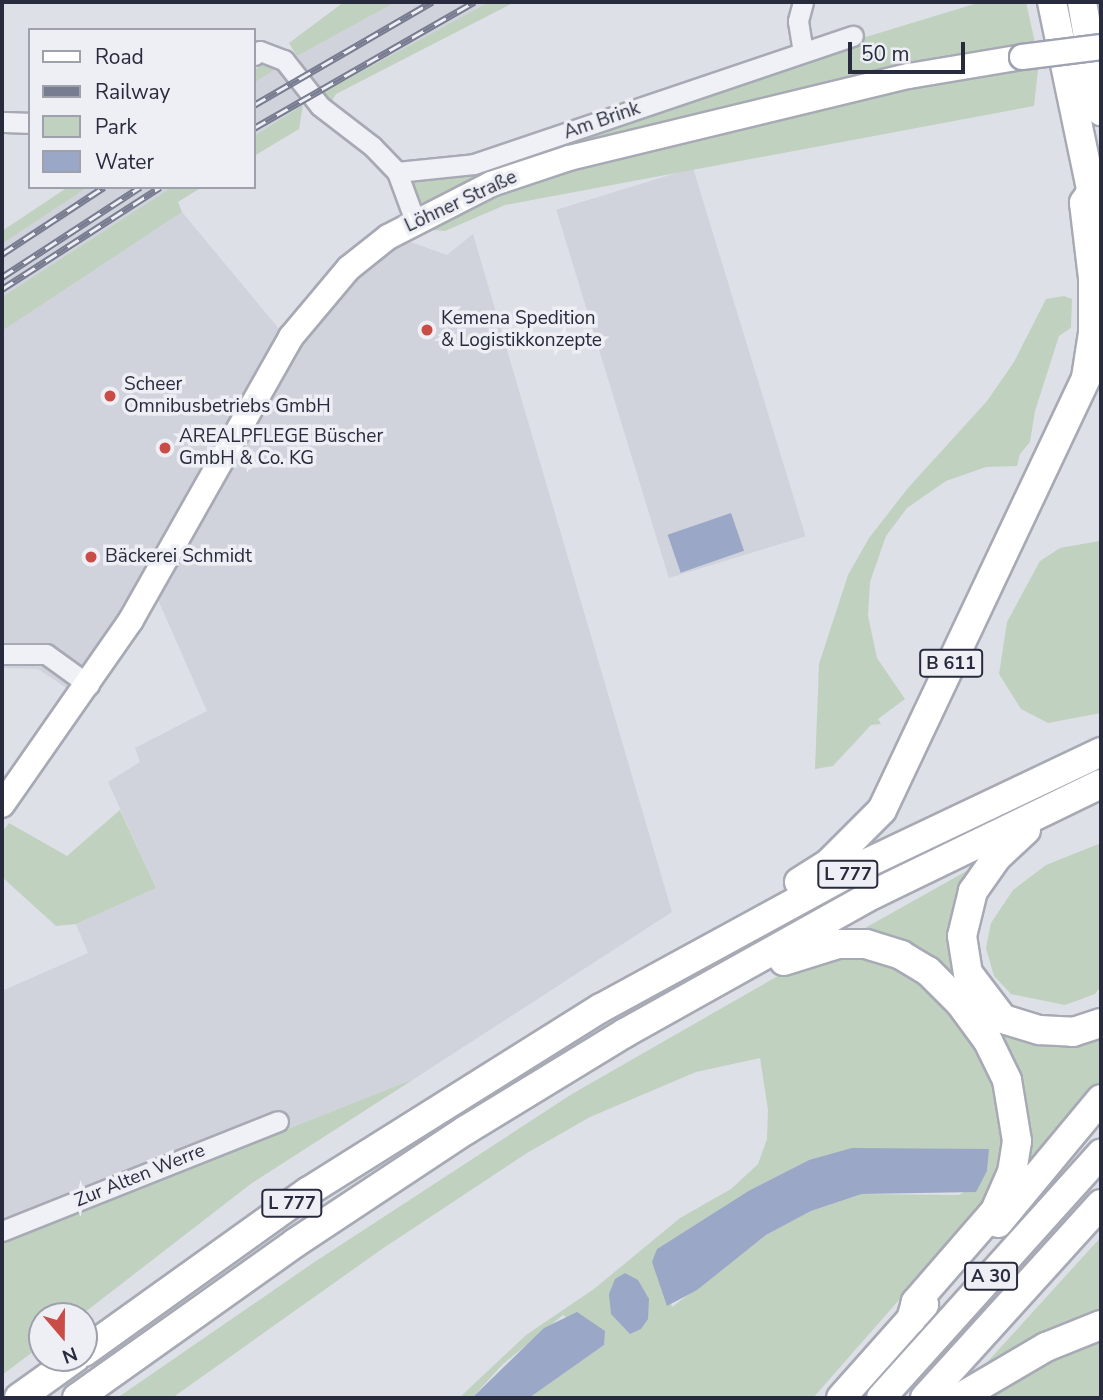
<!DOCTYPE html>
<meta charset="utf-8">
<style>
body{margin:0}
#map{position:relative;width:1103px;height:1400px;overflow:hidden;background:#dee0e7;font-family:"Nunito Sans",sans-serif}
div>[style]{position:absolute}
.built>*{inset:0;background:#d0d2dc;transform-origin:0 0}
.green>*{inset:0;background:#c0d1bf}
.water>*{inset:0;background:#9aa7c6;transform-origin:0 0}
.roads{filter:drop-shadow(2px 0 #a7aab4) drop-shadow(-2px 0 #a7aab4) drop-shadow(0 2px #a7aab4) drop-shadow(0 -2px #a7aab4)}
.minor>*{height:19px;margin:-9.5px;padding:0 9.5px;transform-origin:9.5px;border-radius:9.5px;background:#f0f1f6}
.major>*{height:24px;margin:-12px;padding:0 12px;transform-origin:12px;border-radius:12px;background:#fff}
.highway>*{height:28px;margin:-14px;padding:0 14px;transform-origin:14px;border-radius:14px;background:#fff}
.rail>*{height:7px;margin-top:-3.5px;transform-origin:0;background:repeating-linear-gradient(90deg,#edeff5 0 13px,#787c90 0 26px);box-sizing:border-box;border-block:2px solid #787c90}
.bridges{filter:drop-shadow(2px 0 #9ea2b2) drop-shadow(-2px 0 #9ea2b2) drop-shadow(0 2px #9ea2b2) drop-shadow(0 -2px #9ea2b2)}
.major-bridge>*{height:24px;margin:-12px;padding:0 12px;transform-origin:12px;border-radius:12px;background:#fff}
.dots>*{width:19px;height:19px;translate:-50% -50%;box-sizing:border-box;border:4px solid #edeff5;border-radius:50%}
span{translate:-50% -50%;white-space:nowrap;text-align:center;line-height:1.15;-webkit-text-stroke:7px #edeff5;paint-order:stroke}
.shield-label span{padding:2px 5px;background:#edeff5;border:2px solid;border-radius:5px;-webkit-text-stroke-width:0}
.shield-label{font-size:18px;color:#282b3d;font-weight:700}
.street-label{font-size:19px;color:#282b3d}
.poi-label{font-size:19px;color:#282b3d}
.left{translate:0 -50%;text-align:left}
.frame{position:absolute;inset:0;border:4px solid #282b3d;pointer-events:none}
.legend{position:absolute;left:28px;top:28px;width:228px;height:161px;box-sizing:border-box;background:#edeff5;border:2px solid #9ea1ab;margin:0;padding:9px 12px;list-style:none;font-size:21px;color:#282b3d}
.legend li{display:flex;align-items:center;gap:14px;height:35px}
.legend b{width:35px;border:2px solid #9ea1ab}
.north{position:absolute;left:28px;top:1302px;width:70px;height:70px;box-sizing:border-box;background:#edeff5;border:2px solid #9ea1ab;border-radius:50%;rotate:160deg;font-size:19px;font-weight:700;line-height:28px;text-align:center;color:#282b3d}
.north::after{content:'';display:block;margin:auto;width:24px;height:32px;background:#c94c46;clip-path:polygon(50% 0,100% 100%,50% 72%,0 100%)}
.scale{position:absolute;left:848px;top:42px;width:117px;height:32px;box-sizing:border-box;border:4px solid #282b3d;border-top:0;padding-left:9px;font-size:21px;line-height:24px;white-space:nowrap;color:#282b3d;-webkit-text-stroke:5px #edeff5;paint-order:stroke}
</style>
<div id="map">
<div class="built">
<i style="clip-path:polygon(396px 2px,489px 2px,322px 93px,297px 56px)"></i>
<i style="clip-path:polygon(277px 68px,303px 105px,254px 136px,254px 83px)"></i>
<i style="left:693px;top:168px;width:385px;height:143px;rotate:73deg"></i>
<i style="clip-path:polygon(88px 187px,172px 187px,2px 297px,2px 244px)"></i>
<i style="clip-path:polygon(182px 212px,290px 342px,394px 236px,447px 255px,473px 234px,672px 912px,414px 1079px,2px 1242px,2px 991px,88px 953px,76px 924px,156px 888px,108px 782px,140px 762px,135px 748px,207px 711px,159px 602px,141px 590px,74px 693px,38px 669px,2px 668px,2px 331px)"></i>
</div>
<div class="green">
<i style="clip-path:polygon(344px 2px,396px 2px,297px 56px,289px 43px)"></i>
<i style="clip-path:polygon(489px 2px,515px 2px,336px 94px,330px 104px,322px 93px)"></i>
<i style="clip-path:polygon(981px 2px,1026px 2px,1039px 61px,1034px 106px,505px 205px,445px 231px,433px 230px,409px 186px,412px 175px)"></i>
<i style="clip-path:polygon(265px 63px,277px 68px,254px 83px,254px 70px)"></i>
<i style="clip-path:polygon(303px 105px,299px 129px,254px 156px,254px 136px)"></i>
<i style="clip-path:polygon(68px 187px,88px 187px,2px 244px,2px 231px)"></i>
<i style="clip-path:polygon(172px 187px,202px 187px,178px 202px,182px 212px,2px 331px,2px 297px)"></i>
<i style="clip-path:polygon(1064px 296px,1072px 299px,1071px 328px,1059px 336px,1035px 411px,1030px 442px,1020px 454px,1017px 466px,986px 467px,946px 481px,907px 508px,886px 536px,870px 582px,868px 616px,877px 658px,905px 699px,878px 719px,881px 724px,871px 725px,833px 766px,815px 769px,819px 664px,848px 575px,869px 538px,908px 488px,987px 401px,1014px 362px,1046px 299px)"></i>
<i style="clip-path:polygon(1099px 541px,1101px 713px,1048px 723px,1021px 709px,999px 674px,1007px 622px,1040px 561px,1060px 548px)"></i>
<i style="clip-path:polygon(120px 810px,156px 888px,76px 924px,56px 926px,2px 877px,2px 832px,9px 823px,67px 856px)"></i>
<i style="clip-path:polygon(1101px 843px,1101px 986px,1095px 994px,1065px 1005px,1011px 994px,994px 976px,986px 948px,991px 923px,1013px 890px,1046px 865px)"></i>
<i style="clip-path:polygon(972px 868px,952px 912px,952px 951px,974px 1004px,1101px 1031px,1101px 1088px,1028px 1178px,1023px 1140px,970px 1005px,849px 937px)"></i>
<i style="clip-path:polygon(evenodd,867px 956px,910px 973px,978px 1048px,996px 1076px,1003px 1153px,991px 1195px,813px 1398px,529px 1398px,604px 1345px,563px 1315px,503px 1364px,472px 1398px,459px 1398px,526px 1335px,594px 1289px,680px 1218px,731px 1189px,758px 1164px,767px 1139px,768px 1110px,760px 1058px,696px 1072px,590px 1117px,527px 1153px,382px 1249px,172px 1398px,117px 1398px,313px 1263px,572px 1094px,790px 969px,827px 957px,867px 956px,988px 1149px,987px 1171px,980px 1182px,959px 1195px,862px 1194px,811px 1211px,766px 1235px,672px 1307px,657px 1249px,750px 1190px,809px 1160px,914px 1150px,988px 1149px)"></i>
<i style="clip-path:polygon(414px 1079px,252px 1183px,80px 1316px,42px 1316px,42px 1345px,2px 1375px,2px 1242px)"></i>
<i style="clip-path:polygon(1101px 1237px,1101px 1314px,980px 1370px)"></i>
<i style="clip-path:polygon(1101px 1339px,1101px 1398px,992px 1398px,1037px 1365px)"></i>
</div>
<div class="water">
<i style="left:731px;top:513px;width:40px;height:67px;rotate:71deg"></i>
<i style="clip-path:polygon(852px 1148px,989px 1149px,987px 1171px,976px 1192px,862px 1194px,811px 1211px,766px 1235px,697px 1290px,667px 1306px,652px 1262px,657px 1249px,750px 1190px,809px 1160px)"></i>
<i style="clip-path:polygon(625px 1273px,638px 1280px,649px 1299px,648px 1319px,641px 1329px,630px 1334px,611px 1314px,609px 1294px,615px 1279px)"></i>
<i style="clip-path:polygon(577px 1312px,605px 1331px,604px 1345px,529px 1398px,472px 1398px,544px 1328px)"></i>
</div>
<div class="roads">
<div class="minor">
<i style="left:803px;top:2px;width:20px;rotate:105deg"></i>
<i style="left:798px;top:21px;width:31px;rotate:81deg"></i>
<i style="left:254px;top:55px;width:7px;rotate:-34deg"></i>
<i style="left:260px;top:51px;width:26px;rotate:21deg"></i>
<i style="left:284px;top:60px;width:58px;rotate:52deg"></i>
<i style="left:320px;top:106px;width:66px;rotate:37.6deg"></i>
<i style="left:372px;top:146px;width:36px;rotate:46deg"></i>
<i style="left:397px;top:172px;width:52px;rotate:69.8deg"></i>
<i style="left:2px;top:122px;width:28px;rotate:2deg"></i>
<i style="left:397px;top:172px;width:77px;rotate:-5.9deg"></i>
<i style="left:474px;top:164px;width:400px;rotate:-18.7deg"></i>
<i style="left:2px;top:654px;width:44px"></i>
<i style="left:46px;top:654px;width:53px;rotate:35.8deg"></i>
<i style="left:2px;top:1231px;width:297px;rotate:-21.7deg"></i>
</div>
<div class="major">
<i style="left:2px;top:805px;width:226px;rotate:-55.1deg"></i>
<i style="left:131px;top:620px;width:325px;rotate:-60.5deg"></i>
<i style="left:291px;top:337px;width:90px;rotate:-50deg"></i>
<i style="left:349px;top:268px;width:50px;rotate:-38.5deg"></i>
<i style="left:388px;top:237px;width:116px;rotate:-27.2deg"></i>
<i style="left:491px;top:184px;width:82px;rotate:-18.4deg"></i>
<i style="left:569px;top:158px;width:350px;rotate:-13.6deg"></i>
<i style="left:909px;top:76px;width:115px;rotate:-9.5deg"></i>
</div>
<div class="highway">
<i style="left:1052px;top:2px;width:210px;rotate:78.2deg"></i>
<i style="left:1082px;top:2px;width:111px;rotate:80.1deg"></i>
<i style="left:1026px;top:830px;width:40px;rotate:137deg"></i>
<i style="left:997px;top:857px;width:42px;rotate:125.2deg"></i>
<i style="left:973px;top:891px;width:46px;rotate:103.7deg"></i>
<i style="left:962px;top:936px;width:37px;rotate:81deg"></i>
<i style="left:968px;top:973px;width:58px;rotate:52.7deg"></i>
<i style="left:1003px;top:1019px;width:38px;rotate:17deg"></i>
<i style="left:1039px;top:1030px;width:34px;rotate:3deg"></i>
<i style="left:1073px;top:1032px;width:29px;rotate:-18deg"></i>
<i style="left:799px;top:882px;width:34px;rotate:-32deg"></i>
<i style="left:828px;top:864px;width:76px;rotate:-45deg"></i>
<i style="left:882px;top:810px;width:478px;rotate:-64.7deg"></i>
<i style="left:1086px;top:378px;width:46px;rotate:-81.2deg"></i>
<i style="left:1093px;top:333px;width:55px;rotate:-90deg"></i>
<i style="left:1093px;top:278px;width:76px;rotate:-96.8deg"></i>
<i style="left:1084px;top:203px;width:17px;rotate:-57deg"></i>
<i style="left:784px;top:961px;width:57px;rotate:-17.5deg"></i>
<i style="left:838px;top:944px;width:28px"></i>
<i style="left:866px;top:944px;width:37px;rotate:17deg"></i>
<i style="left:901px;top:955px;width:31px;rotate:31deg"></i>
<i style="left:928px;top:971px;width:45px;rotate:45deg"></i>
<i style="left:960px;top:1003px;width:47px;rotate:53.6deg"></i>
<i style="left:988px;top:1041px;width:43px;rotate:64deg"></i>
<i style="left:1007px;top:1080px;width:62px;rotate:80.7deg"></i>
<i style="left:1017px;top:1141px;width:31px;rotate:99deg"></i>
<i style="left:1012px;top:1172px;width:43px;rotate:113.6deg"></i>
<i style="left:995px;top:1211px;width:121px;rotate:131deg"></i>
<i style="left:916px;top:1302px;width:19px;rotate:106deg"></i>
<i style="left:998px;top:1223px;width:161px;rotate:-50.3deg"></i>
<i style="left:84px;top:1352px;width:277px;rotate:-35.6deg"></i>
<i style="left:309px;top:1191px;width:345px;rotate:-32.1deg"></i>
<i style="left:601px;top:1008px;width:301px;rotate:-28.6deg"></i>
<i style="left:865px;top:864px;width:261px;rotate:-25.4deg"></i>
<i style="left:19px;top:1398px;width:69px;rotate:-35.5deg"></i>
<i style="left:77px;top:1398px;width:267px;rotate:-35.4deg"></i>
<i style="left:295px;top:1243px;width:205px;rotate:-33.5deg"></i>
<i style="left:466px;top:1130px;width:186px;rotate:-31.4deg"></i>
<i style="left:625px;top:1033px;width:285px;rotate:-29.2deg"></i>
<i style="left:874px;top:894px;width:252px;rotate:-25.9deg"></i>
<i style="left:841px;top:1398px;width:125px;rotate:-48.3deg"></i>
<i style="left:881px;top:1398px;width:329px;rotate:-48deg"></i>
<i style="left:925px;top:1398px;width:262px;rotate:-47.8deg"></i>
<i style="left:959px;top:1398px;width:101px;rotate:-30.4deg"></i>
<i style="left:1046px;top:1347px;width:59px;rotate:-21.8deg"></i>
</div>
</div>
<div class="rail">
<i style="left:254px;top:105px;width:206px;rotate:-30.1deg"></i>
<i style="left:254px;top:128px;width:254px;rotate:-29.8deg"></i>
<i style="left:2px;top:254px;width:122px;rotate:-33.3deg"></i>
<i style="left:2px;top:277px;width:165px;rotate:-33.1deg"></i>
<i style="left:2px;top:289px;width:188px;rotate:-32.8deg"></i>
</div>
<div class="bridges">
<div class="major-bridge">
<i style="left:1022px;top:57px;width:80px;rotate:-7.2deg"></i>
</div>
</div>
<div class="dots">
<i style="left:427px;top:330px;background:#c94c46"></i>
<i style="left:110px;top:396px;background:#c94c46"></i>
<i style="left:165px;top:448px;background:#c94c46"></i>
<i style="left:91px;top:557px;background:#c94c46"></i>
</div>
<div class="shield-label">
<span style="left:951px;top:663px">B 611</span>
<span style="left:848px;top:874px">L 777</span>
<span style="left:292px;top:1203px">L 777</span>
<span style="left:991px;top:1276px">A 30</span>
</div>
<div class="street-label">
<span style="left:602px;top:121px;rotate:-19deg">Am Brink</span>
<span style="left:461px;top:202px;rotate:-25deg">Löhner Straße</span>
<span style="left:140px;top:1176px;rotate:-22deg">Zur Alten Werre</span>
</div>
<div class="poi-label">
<span class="left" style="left:441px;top:330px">Kemena Spedition<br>&amp; Logistikkonzepte</span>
<span class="left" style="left:124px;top:396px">Scheer<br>Omnibusbetriebs GmbH</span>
<span class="left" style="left:179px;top:448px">AREALPFLEGE Büscher<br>GmbH &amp; Co. KG</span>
<span class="left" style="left:105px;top:557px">Bäckerei Schmidt</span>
</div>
<div class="frame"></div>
<ul class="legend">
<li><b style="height:9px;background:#fff"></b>Road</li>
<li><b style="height:9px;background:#787c90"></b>Railway</li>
<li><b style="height:19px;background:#c0d1bf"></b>Park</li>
<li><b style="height:19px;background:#9aa7c6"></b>Water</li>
</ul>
<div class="north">N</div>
<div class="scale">50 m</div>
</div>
